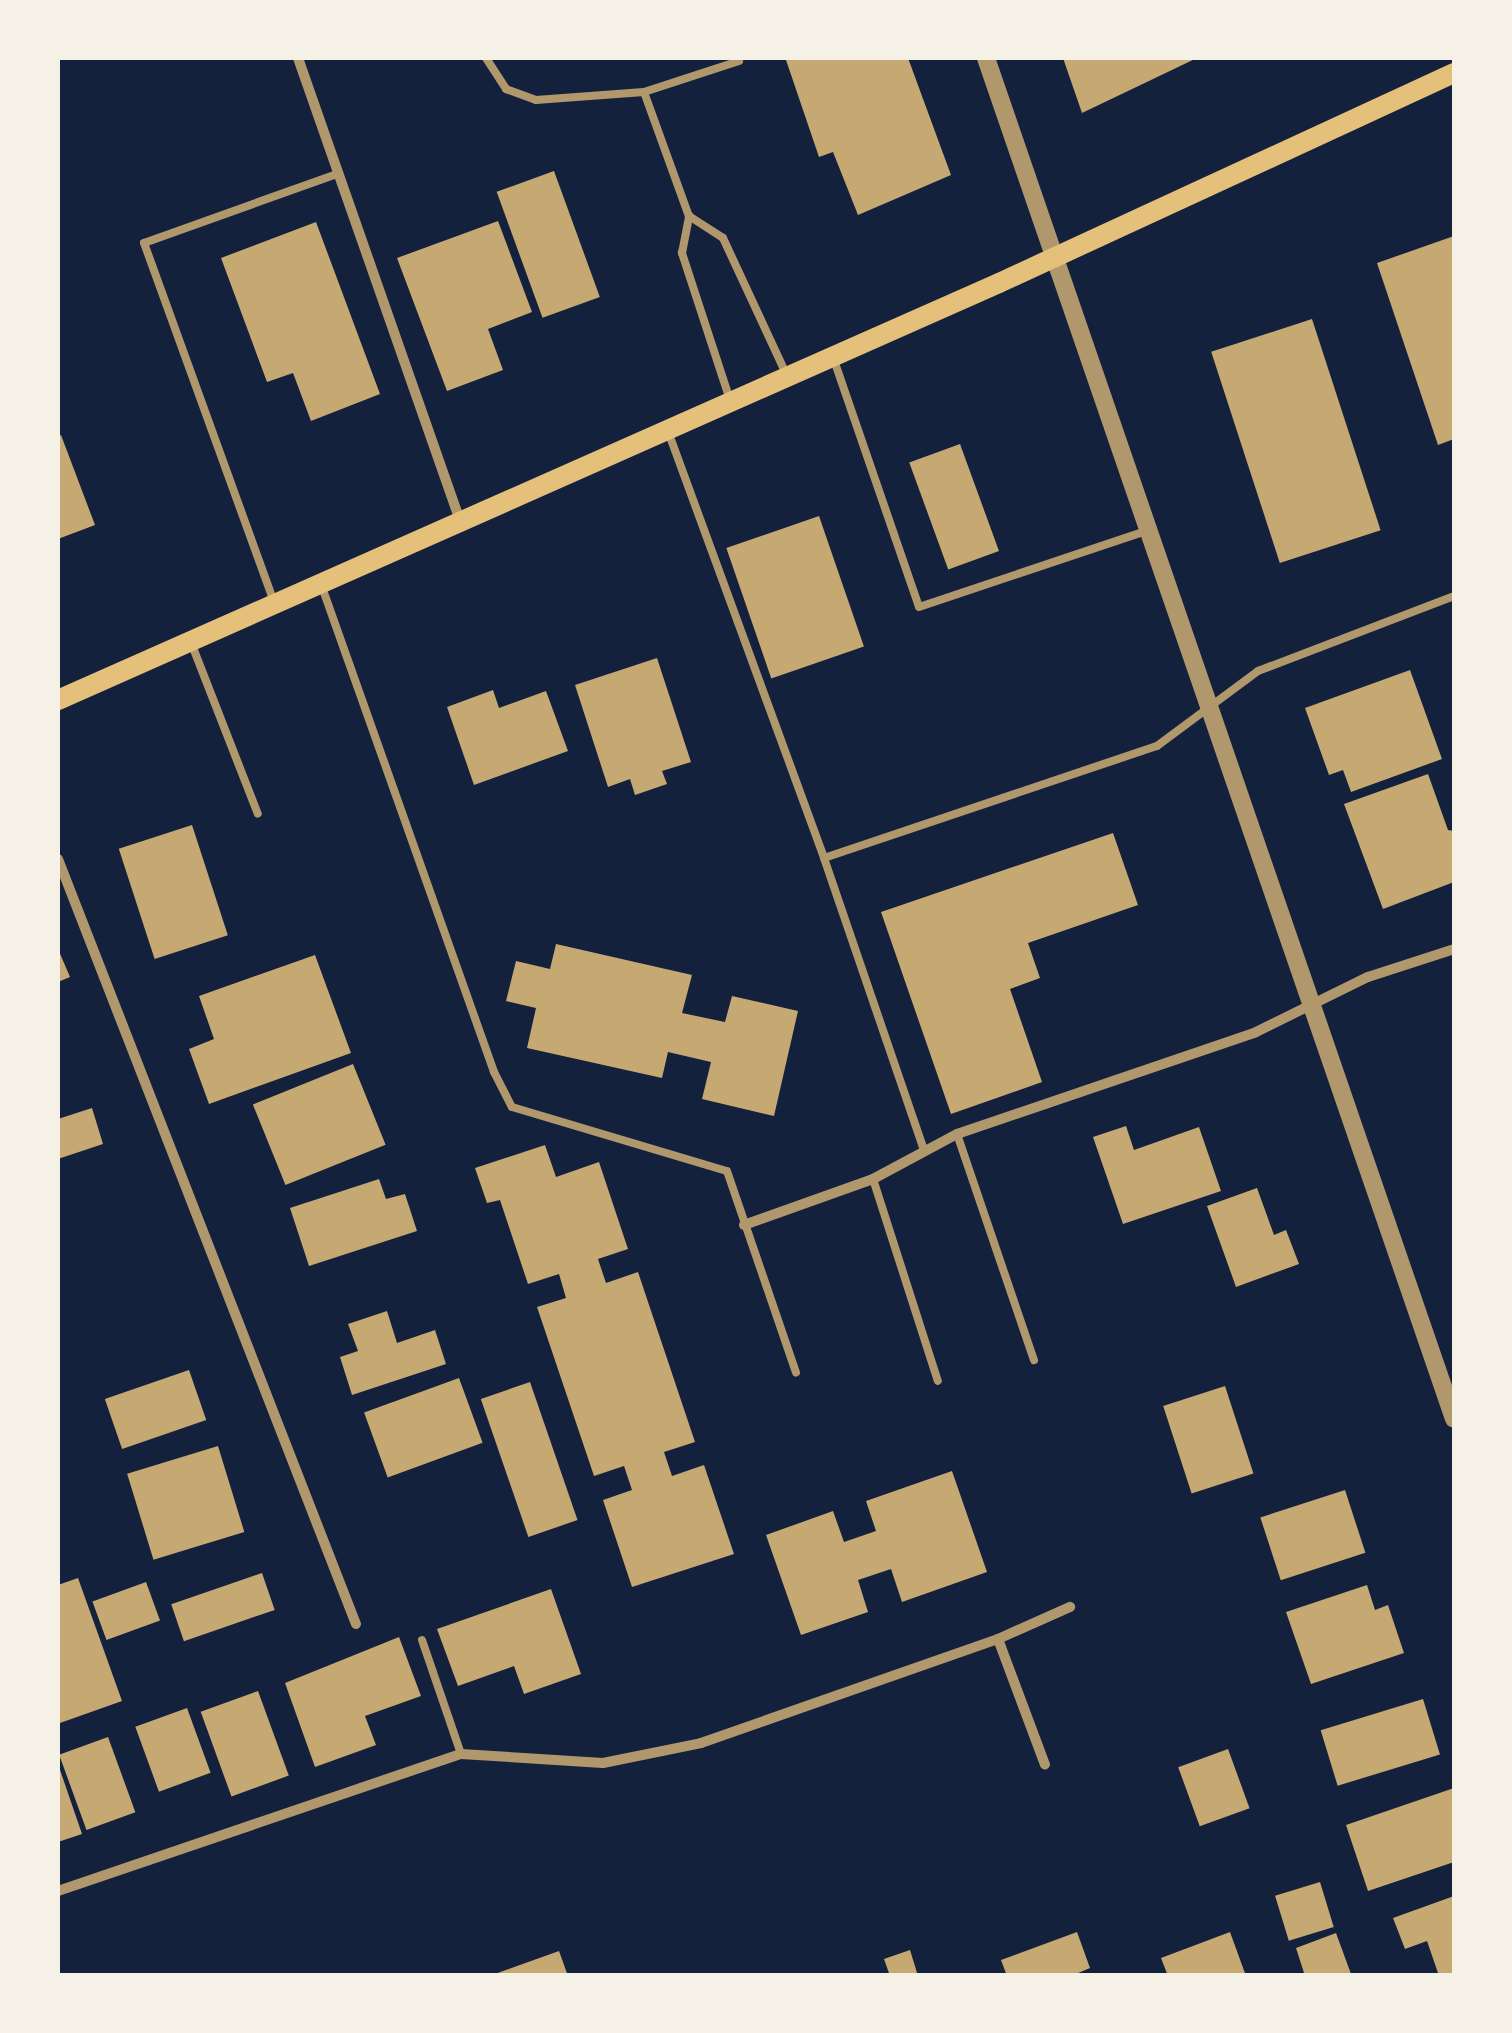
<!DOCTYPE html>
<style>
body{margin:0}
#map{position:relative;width:1512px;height:2033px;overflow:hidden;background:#14213d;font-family:Figtree,sans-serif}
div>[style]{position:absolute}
.building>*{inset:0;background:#c6a872;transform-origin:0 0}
.service>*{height:8px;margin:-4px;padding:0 4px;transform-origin:4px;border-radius:4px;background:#b1986c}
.minor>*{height:10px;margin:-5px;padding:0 5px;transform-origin:5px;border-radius:5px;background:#b1986c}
.tertiary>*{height:18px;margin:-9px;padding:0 9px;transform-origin:9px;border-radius:9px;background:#b1986c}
.secondary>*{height:20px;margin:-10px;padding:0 10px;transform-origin:10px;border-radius:10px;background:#e5c07b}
span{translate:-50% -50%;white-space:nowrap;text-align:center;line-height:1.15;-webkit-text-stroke:8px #f6f1e7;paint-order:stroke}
.frame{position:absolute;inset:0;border:60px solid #f6f1e7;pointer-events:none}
</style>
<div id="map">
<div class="building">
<i style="clip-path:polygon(796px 58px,908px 58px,951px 175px,858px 215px,833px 152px,819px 157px,786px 60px)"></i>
<i style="clip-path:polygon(1063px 58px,1197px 58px,1082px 113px)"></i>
<i style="left:554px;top:171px;width:134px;height:61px;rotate:70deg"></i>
<i style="clip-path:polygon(498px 221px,532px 312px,488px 329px,503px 370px,447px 391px,397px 258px)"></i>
<i style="clip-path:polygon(316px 222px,380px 394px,311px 421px,293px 373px,267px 382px,221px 258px)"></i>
<i style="clip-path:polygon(1454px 236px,1454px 439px,1438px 445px,1377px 263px)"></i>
<i style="left:1312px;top:319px;width:222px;height:106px;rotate:72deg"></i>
<i style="clip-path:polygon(61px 435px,95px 525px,58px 539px,58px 436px)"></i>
<i style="left:960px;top:444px;width:114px;height:54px;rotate:70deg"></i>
<i style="left:819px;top:516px;width:138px;height:98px;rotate:71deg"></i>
<i style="clip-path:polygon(657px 658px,691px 762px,662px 771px,667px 784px,635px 795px,630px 779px,608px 787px,575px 685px)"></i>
<i style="clip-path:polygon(1410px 670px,1442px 759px,1351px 792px,1343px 770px,1329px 775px,1305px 708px)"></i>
<i style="clip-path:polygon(493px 690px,499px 708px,546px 691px,568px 751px,474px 785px,447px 707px)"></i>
<i style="clip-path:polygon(1428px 774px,1448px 830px,1454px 831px,1454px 882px,1383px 909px,1344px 804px)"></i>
<i style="left:192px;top:825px;width:116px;height:77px;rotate:72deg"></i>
<i style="clip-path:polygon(1113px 833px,1138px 905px,1028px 943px,1040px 978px,1010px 989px,1042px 1082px,951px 1114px,881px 912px)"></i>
<i style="clip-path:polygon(556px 944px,692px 975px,682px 1013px,725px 1022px,732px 996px,798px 1011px,774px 1116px,702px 1099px,711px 1062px,668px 1052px,662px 1078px,527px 1048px,536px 1008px,506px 1001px,516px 961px,550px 969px)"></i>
<i style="clip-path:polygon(58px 949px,70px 977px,58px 982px)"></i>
<i style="clip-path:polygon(315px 955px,351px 1053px,209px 1104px,189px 1049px,214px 1039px,199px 996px)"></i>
<i style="left:353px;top:1064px;width:87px;height:108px;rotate:68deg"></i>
<i style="clip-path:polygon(92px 1108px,103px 1144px,58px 1159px,58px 1119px)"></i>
<i style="clip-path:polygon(1126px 1126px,1134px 1150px,1199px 1127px,1221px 1191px,1123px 1224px,1093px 1137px)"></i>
<i style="clip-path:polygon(545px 1145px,556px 1177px,599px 1162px,628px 1249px,598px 1259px,606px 1283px,638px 1272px,695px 1442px,664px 1452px,672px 1476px,704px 1465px,734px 1554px,632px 1587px,603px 1500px,632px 1490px,624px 1466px,594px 1476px,537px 1307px,566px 1298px,559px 1274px,528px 1284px,500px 1200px,487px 1203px,475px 1168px)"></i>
<i style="clip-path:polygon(379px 1179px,386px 1199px,405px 1194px,417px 1231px,309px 1266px,290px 1208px)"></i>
<i style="clip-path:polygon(1257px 1188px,1274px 1235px,1286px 1230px,1299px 1264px,1236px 1287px,1207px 1206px)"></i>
<i style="clip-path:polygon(387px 1311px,397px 1343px,435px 1330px,446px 1364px,352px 1395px,340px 1357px,358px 1351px,348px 1324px)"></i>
<i style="left:189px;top:1370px;width:53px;height:89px;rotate:71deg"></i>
<i style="left:459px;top:1378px;width:69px;height:101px;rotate:70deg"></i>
<i style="left:530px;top:1382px;width:146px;height:52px;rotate:71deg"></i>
<i style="left:1225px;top:1386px;width:92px;height:65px;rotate:72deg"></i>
<i style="left:218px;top:1446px;width:90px;height:95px;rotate:73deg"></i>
<i style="clip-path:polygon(952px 1471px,987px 1572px,902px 1602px,891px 1569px,858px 1580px,868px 1612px,801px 1635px,766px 1535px,833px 1511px,844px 1542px,876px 1531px,866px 1501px)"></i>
<i style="left:1345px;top:1490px;width:66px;height:89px;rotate:72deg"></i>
<i style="left:262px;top:1573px;width:39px;height:96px;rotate:71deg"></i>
<i style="clip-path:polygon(78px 1578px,122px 1701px,60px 1723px,58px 1585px)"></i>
<i style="left:146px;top:1582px;width:41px;height:57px;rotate:70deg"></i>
<i style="clip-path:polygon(1367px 1585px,1375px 1610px,1388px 1605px,1404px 1653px,1311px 1684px,1286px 1612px)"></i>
<i style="clip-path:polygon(551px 1589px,581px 1674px,524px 1694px,514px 1666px,458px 1686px,437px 1629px)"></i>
<i style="clip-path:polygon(399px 1637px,421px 1696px,365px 1716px,376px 1745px,315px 1767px,285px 1683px)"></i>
<i style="left:258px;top:1691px;width:90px;height:61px;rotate:70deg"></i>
<i style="left:1423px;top:1699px;width:58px;height:107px;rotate:73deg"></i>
<i style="left:187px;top:1708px;width:69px;height:55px;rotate:70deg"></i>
<i style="left:108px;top:1737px;width:80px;height:52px;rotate:70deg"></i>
<i style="left:1228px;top:1749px;width:63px;height:53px;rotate:70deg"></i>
<i style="clip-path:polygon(58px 1764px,82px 1834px,58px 1842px)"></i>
<i style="clip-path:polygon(1454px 1788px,1454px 1862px,1368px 1891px,1346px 1825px)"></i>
<i style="left:1320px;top:1882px;width:47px;height:47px;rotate:73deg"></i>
<i style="clip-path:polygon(1454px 1896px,1454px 1976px,1439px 1976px,1427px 1941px,1405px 1949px,1393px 1918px)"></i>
<i style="clip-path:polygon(1077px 1932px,1090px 1968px,1071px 1976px,1007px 1976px,1001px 1960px)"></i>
<i style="clip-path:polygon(1230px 1932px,1246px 1976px,1168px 1976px,1161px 1958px)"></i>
<i style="clip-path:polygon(1336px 1933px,1351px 1974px,1305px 1976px,1296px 1948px)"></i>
<i style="clip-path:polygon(910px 1950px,918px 1976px,890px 1976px,884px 1959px)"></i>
<i style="clip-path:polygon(559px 1951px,568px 1976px,492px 1976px,492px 1975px)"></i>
</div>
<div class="service">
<i style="left:486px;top:58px;width:37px;rotate:57deg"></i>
<i style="left:506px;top:89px;width:32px;rotate:20deg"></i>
<i style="left:536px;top:100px;width:108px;rotate:-4.2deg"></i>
<i style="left:644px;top:92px;width:132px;rotate:70.1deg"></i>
<i style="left:644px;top:92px;width:100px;rotate:-18.1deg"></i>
<i style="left:834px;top:360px;width:261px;rotate:71deg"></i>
<i style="left:919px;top:607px;width:239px;rotate:-18.5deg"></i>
<i style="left:730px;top:400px;width:155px;rotate:-108.1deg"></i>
<i style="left:682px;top:253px;width:38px;rotate:-79deg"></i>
<i style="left:689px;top:216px;width:40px;rotate:32.9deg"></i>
<i style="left:723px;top:238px;width:152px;rotate:65.1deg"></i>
<i style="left:669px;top:434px;width:451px;rotate:69.9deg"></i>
<i style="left:824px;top:858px;width:309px;rotate:71.1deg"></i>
<i style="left:322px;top:587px;width:515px;rotate:70.47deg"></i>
<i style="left:494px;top:1072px;width:39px;rotate:63deg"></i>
<i style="left:512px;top:1107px;width:224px;rotate:16.6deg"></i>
<i style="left:727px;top:1171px;width:213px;rotate:71.1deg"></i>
<i style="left:274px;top:602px;width:382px;rotate:-109.9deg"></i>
<i style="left:144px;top:243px;width:205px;rotate:-19.7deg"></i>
<i style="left:192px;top:645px;width:181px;rotate:68.7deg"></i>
<i style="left:824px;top:858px;width:351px;rotate:-18.6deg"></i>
<i style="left:1157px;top:746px;width:126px;rotate:-36.6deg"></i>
<i style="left:1258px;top:671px;width:210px;rotate:-20.9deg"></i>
<i style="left:957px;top:1134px;width:239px;rotate:71.2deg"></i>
<i style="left:873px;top:1179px;width:212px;rotate:72.2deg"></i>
<i style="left:422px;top:1640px;width:120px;rotate:71.1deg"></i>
</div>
<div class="minor">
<i style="left:298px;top:58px;width:490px;rotate:70.7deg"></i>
<i style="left:58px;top:859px;width:821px;rotate:68.72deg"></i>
<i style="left:744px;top:1225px;width:137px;rotate:-19.6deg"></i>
<i style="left:873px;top:1179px;width:95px;rotate:-28.2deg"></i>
<i style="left:957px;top:1134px;width:316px;rotate:-18.8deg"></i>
<i style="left:1256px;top:1032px;width:125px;rotate:-26.2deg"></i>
<i style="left:1368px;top:977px;width:90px;rotate:-18deg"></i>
<i style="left:998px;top:1639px;width:134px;rotate:69.5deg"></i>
<i style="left:58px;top:1891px;width:426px;rotate:-18.8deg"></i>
<i style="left:461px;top:1754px;width:142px;rotate:3.6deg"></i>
<i style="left:603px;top:1763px;width:100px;rotate:-11.5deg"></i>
<i style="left:701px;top:1743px;width:315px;rotate:-19.3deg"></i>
<i style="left:998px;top:1639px;width:79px;rotate:-24deg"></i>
</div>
<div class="tertiary">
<i style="left:986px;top:58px;width:1439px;rotate:71.02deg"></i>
</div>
<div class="secondary">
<i style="left:58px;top:700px;width:1029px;rotate:-23.9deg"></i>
<i style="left:999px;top:283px;width:501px;rotate:-24.78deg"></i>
</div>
<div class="frame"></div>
</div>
